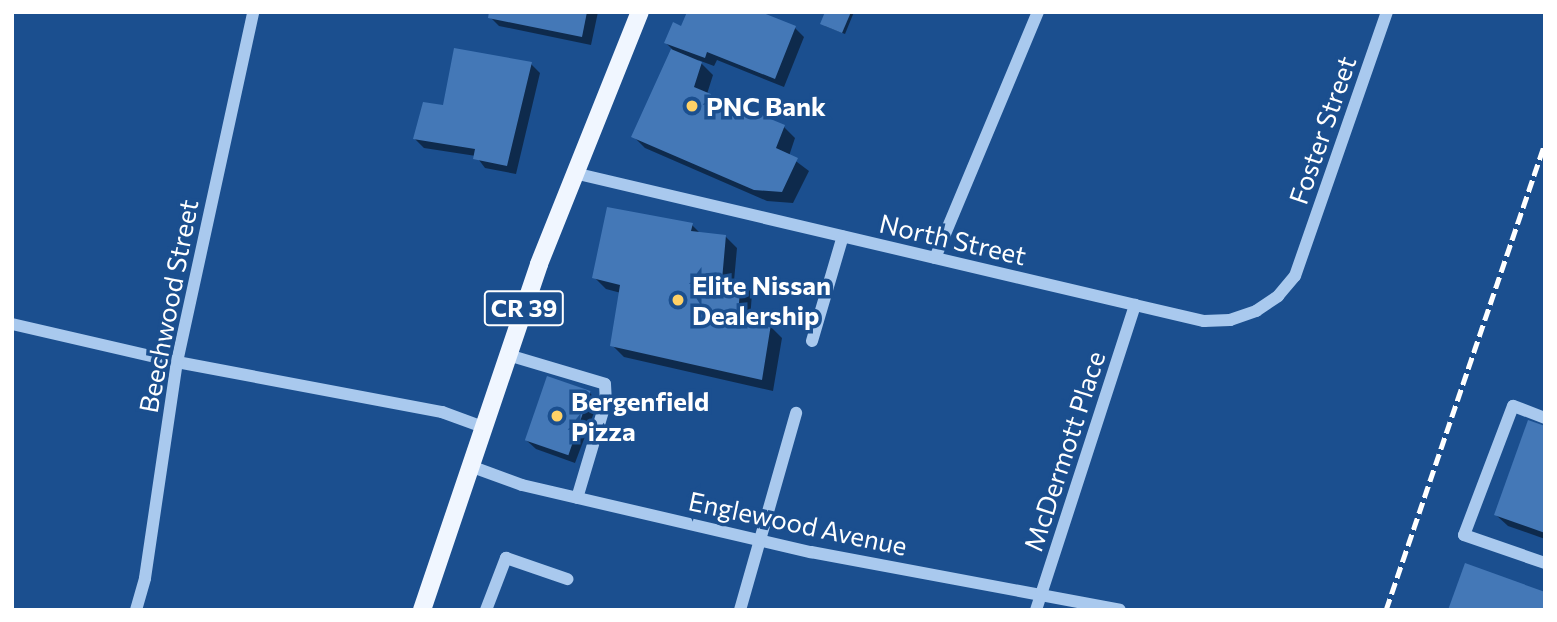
<!DOCTYPE html>
<style>
body{margin:0}
#map{position:relative;width:1557px;height:622px;overflow:hidden;background:#1b4f8f;font-family:Commissioner,sans-serif}
div>[style]{position:absolute}
.shadow>*{inset:0;background:#0007}
.building>*{inset:0;background:#4478b7;transform-origin:0 0}
.minor>*{height:12px;margin:-6px;padding:0 6px;transform-origin:6px;border-radius:6px;background:#a9c9ee}
.major>*{height:18px;margin:-9px;padding:0 9px;transform-origin:9px;border-radius:9px;background:#f0f6ff}
.rail>*{height:5px;margin-top:-2.5px;transform-origin:0;background:repeating-linear-gradient(90deg,#fff 0 12px,transparent 0 17px)}
.dots>*{width:19px;height:19px;translate:-50% -50%;box-sizing:border-box;border:4px solid #1b4f8f;border-radius:50%}
span{translate:-50% -50%;white-space:nowrap;text-align:center;line-height:1.15;-webkit-text-stroke:7px #1b4f8f;paint-order:stroke}
.shield-label span{padding:2px 5px;background:#1b4f8f;border:2px solid;border-radius:5px;-webkit-text-stroke-width:0}
.shield-label{font-size:24px;color:#fff;font-weight:700}
.poi-label{font-size:26px;color:#fff;font-weight:700}
.left{translate:0 -50%;text-align:left}
.street-label{font-size:26px;color:#fff}
.frame{position:absolute;inset:0;border:14px solid #fff;pointer-events:none}
</style>
<div id="map">
<div class="shadow">
<i style="clip-path:polygon(491px 12px,598px 12px,591px 45px,499px 26px,490px 17px)"></i>
<i style="clip-path:polygon(827px 12px,854px 12px,845px 34px,825px 26px)"></i>
<i style="clip-path:polygon(682px 28px,795px 28px,804px 37px,784px 87px,717px 60px,714px 66px,698px 60px,713px 75px,707px 94px,784px 127px,795px 138px,789px 156px,809px 171px,793px 203px,767px 201px,645px 148px,633px 136px,672px 49px,666px 43px)"></i>
<i style="clip-path:polygon(531px 64px,540px 73px,516px 174px,485px 168px,476px 156px,424px 148px,415px 139px,444px 107px)"></i>
<i style="clip-path:polygon(692px 225px,701px 234px,726px 237px,737px 248px,734px 281px,740px 281px,752px 293px,750px 320px,770px 326px,782px 338px,773px 391px,624px 357px,612px 345px,621px 293px,606px 289px,594px 277px)"></i>
<i style="clip-path:polygon(589px 392px,598px 402px,575px 463px,536px 449px,526px 440px)"></i>
<i style="clip-path:polygon(1545px 428px,1545px 539px,1508px 526px,1496px 515px)"></i>
</div>
<div class="building">
<i style="clip-path:polygon(489px 12px,587px 12px,582px 37px,488px 18px)"></i>
<i style="clip-path:polygon(687px 12px,761px 12px,796px 26px,775px 79px,707px 52px,705px 58px,664px 43px,673px 22px,681px 26px)"></i>
<i style="clip-path:polygon(825px 12px,851px 12px,842px 33px,820px 24px)"></i>
<i style="clip-path:polygon(454px 48px,532px 62px,507px 166px,473px 159px,475px 149px,413px 139px,423px 102px,443px 105px)"></i>
<i style="clip-path:polygon(671px 49px,702px 62px,694px 87px,785px 125px,776px 148px,798px 158px,782px 192px,754px 190px,631px 137px)"></i>
<i style="clip-path:polygon(607px 207px,693px 223px,691px 231px,726px 235px,722px 280px,741px 279px,738px 315px,771px 324px,762px 380px,610px 346px,620px 285px,592px 278px)"></i>
<i style="left:547px;top:376px;width:46px;height:68px;rotate:19deg"></i>
<i style="clip-path:polygon(1528px 420px,1545px 426px,1545px 533px,1494px 515px)"></i>
<i style="clip-path:polygon(1465px 563px,1545px 592px,1545px 610px,1448px 610px)"></i>
</div>
<div class="minor">
<i style="left:574px;top:173px;width:576px;rotate:13.24deg"></i>
<i style="left:1135px;top:305px;width:71px;rotate:13.1deg"></i>
<i style="left:1204px;top:321px;width:26px;rotate:-2deg"></i>
<i style="left:1230px;top:320px;width:28px;rotate:-19deg"></i>
<i style="left:1256px;top:311px;width:27px;rotate:-34deg"></i>
<i style="left:1278px;top:296px;width:26px;rotate:-50deg"></i>
<i style="left:1295px;top:276px;width:280px;rotate:-70.8deg"></i>
<i style="left:935px;top:258px;width:267px;rotate:-67.3deg"></i>
<i style="left:12px;top:324px;width:169px;rotate:13deg"></i>
<i style="left:177px;top:362px;width:270px;rotate:10.7deg"></i>
<i style="left:442px;top:412px;width:44px;rotate:20.1deg"></i>
<i style="left:812px;top:341px;width:109px;rotate:-73.6deg"></i>
<i style="left:508px;top:355px;width:101px;rotate:16.6deg"></i>
<i style="left:605px;top:384px;width:17px;rotate:87deg"></i>
<i style="left:606px;top:401px;width:101px;rotate:106.6deg"></i>
<i style="left:1545px;top:418px;width:34px;rotate:-159deg"></i>
<i style="left:1513px;top:406px;width:138px;rotate:110.8deg"></i>
<i style="left:1464px;top:535px;width:86px;rotate:19.1deg"></i>
<i style="left:470px;top:466px;width:55px;rotate:20.1deg"></i>
<i style="left:522px;top:485px;width:297px;rotate:13.1deg"></i>
<i style="left:811px;top:552px;width:314px;rotate:10.6deg"></i>
<i style="left:136px;top:610px;width:33px;rotate:-74deg"></i>
<i style="left:145px;top:578px;width:218px;rotate:-81.6deg"></i>
<i style="left:177px;top:362px;width:358px;rotate:-77.7deg"></i>
<i style="left:486px;top:610px;width:56px;rotate:-69deg"></i>
<i style="left:506px;top:558px;width:65px;rotate:19deg"></i>
<i style="left:740px;top:610px;width:205px;rotate:-74.1deg"></i>
<i style="left:1036px;top:610px;width:321px;rotate:-72deg"></i>
</div>
<div class="major">
<i style="left:422px;top:610px;width:365px;rotate:-71.3deg"></i>
<i style="left:539px;top:264px;width:271px;rotate:-68.2deg"></i>
</div>
<div class="rail">
<i style="left:1386px;top:610px;width:492px;rotate:-71.2deg"></i>
</div>
<div class="dots">
<i style="left:692px;top:106px;background:#ffd166"></i>
<i style="left:678px;top:300px;background:#ffd166"></i>
<i style="left:557px;top:416px;background:#ffd166"></i>
</div>
<div class="shield-label">
<span style="left:524px;top:308px">CR 39</span>
</div>
<div class="poi-label">
<span class="left" style="left:706px;top:106px">PNC Bank</span>
<span class="left" style="left:692px;top:300px">Elite Nissan<br>Dealership</span>
<span class="left" style="left:571px;top:416px">Bergenfield<br>Pizza</span>
</div>
<div class="street-label">
<span style="left:1322px;top:130px;rotate:-71deg">Foster Street</span>
<span style="left:953px;top:239px;rotate:13deg">North Street</span>
<span style="left:168px;top:306px;rotate:-79deg">Beechwood Street</span>
<span style="left:1064px;top:451px;rotate:-72deg">McDermott Place</span>
<span style="left:798px;top:523px;rotate:12deg">Englewood Avenue</span>
</div>
<div class="frame"></div>
</div>
